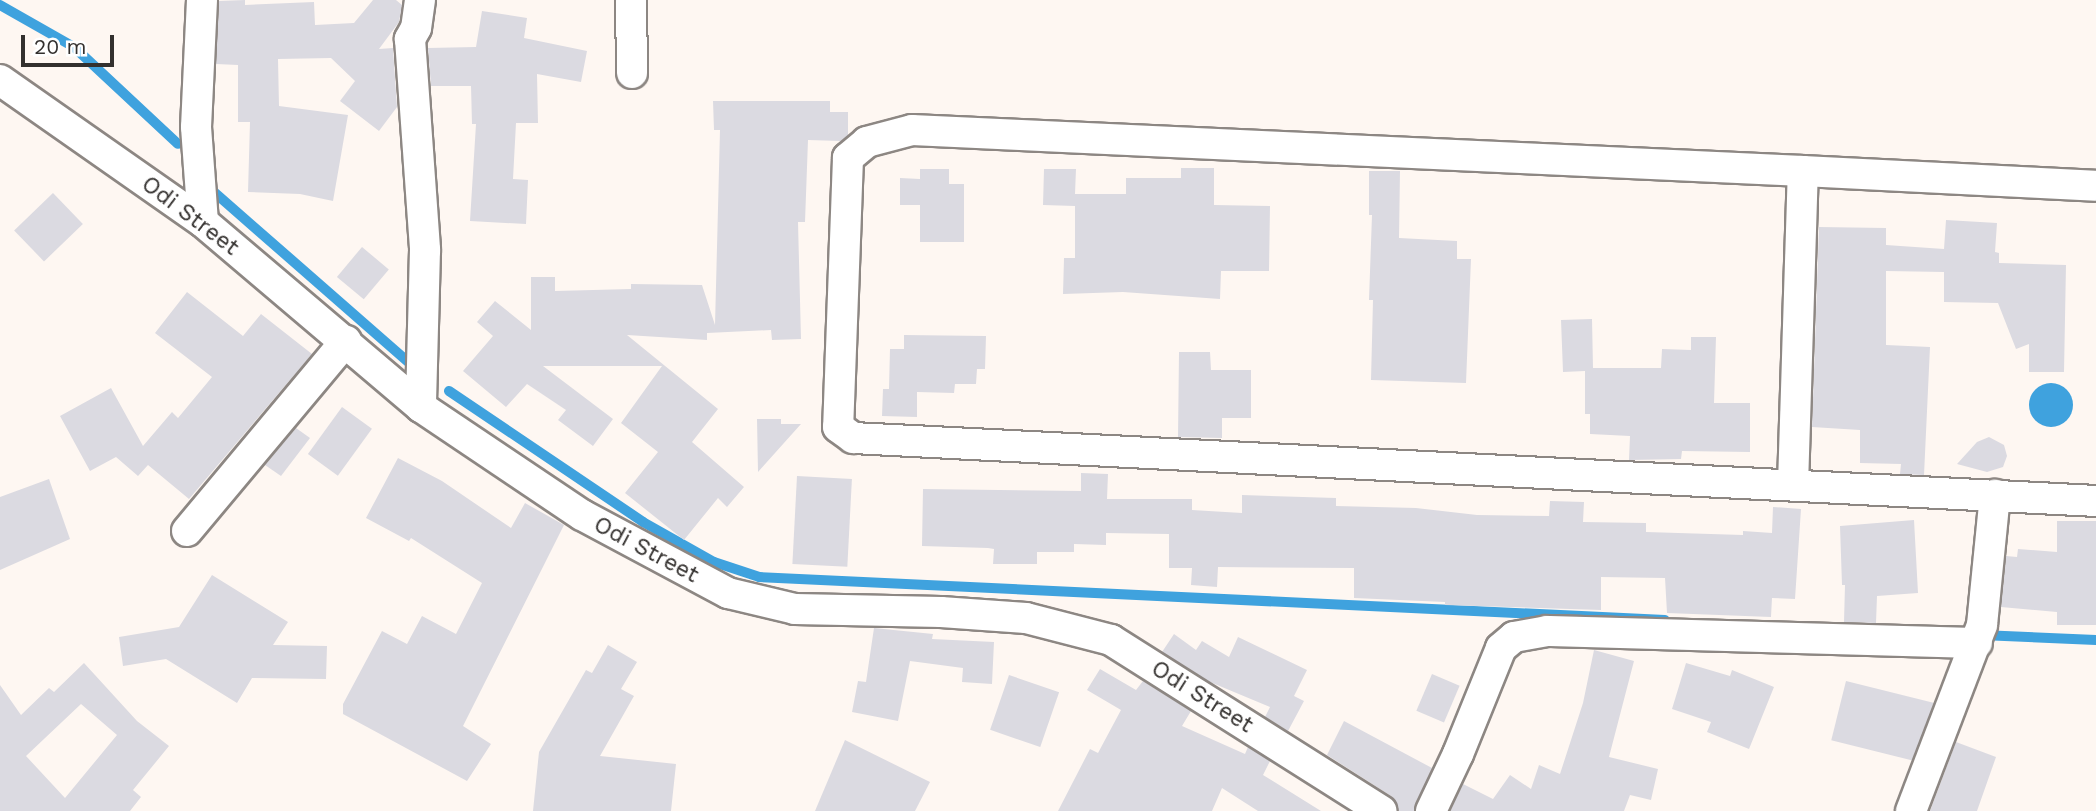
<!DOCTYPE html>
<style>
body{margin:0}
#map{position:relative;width:2096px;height:811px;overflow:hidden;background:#fef7f2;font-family:"Work Sans",sans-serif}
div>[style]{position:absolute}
.water>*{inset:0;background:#3fa2de}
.round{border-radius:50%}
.stream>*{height:10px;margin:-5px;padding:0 5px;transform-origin:5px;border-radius:5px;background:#3fa2de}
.building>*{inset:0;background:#dbdae1;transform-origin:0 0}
.roads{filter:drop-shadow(2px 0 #8d8783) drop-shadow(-2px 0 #8d8783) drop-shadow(0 2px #8d8783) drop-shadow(0 -2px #8d8783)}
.street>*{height:30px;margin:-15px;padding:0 15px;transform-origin:15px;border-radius:15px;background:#fff}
span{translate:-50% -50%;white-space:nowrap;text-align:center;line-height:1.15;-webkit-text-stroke:6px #fff;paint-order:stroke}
.street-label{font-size:23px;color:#33302e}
.scale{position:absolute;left:21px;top:35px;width:93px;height:32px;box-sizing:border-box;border:4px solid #33302e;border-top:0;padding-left:9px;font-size:21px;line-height:24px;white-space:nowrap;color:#33302e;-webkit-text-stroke:5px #fff;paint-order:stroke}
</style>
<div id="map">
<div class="water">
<i class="round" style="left:2029px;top:383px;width:44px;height:44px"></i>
</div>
<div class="stream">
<i style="left:0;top:5px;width:85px;rotate:29.6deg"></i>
<i style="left:74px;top:47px;width:142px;rotate:43deg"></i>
<i style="left:206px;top:185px;width:279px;rotate:41.2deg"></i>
<i style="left:449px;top:391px;width:234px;rotate:34deg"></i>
<i style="left:643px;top:522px;width:81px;rotate:29.4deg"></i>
<i style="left:714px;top:562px;width:47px;rotate:18.4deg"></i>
<i style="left:759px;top:577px;width:907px;rotate:2.72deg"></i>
<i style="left:1981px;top:635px;width:115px;rotate:2.5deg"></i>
</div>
<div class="building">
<i style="clip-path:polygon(245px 0,245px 5px,314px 2px,315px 25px,354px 23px,373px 0,396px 0,402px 5px,399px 22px,379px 49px,393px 48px,397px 107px,379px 131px,340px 101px,355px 81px,331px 58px,278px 59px,279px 106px,348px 115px,333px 201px,300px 194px,248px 192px,250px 122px,238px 122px,238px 65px,216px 64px,219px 1px)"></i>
<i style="clip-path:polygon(482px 11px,527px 18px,524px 38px,587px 51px,581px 82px,537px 74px,538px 123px,516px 123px,513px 179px,528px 180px,526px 224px,470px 221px,476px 124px,472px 124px,471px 86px,431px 86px,428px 48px,476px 47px)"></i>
<i style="clip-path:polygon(713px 101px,830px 101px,830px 112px,848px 112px,848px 135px,841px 141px,808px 140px,805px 222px,798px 222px,801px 339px,772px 340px,771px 330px,707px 333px,707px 340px,627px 335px,718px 409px,692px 442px,744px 487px,727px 507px,718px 498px,684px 540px,625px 493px,658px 452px,621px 423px,662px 366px,543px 366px,613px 419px,593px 446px,558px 420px,566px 410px,527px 384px,506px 407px,463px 371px,493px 336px,477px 322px,495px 301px,531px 330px,531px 277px,555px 277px,555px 291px,631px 289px,631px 284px,702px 285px,715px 325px,720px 130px,714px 130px)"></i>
<i style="clip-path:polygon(1181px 168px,1214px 168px,1214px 205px,1270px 206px,1269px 271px,1221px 271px,1220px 299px,1123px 292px,1063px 294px,1064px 258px,1075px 258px,1075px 206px,1043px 205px,1044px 169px,1076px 169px,1075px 194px,1126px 194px,1126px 178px,1181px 178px)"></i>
<i style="clip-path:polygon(920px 169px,949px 169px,949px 184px,964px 184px,964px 242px,920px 242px,920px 205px,900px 205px,900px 178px,920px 179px)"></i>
<i style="clip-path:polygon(1369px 171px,1400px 171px,1399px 238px,1457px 241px,1457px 259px,1471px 259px,1466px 383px,1371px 380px,1373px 300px,1369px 300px,1372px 215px,1369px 215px)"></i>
<i style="left:53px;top:193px;width:43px;height:54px;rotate:46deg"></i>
<i style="clip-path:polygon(1946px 220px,1997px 223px,1995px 252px,1999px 253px,1999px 263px,2066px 265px,2064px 372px,2029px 372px,2029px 344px,2016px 349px,1998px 303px,1944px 302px,1944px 272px,1886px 271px,1886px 345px,1930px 347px,1924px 475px,1900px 474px,1901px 464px,1860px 463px,1860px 430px,1812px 427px,1819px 227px,1886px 228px,1886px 245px,1944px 249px)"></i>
<i style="left:362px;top:247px;width:35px;height:39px;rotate:40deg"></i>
<i style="clip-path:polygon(187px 292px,243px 336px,261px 314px,312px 354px,189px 499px,148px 465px,138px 476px,116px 457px,90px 471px,60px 416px,111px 388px,143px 446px,172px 412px,178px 418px,212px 377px,155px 333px)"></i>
<i style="clip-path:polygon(1592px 319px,1593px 368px,1661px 368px,1662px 349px,1691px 350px,1691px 337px,1716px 337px,1714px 403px,1750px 403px,1750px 452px,1682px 451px,1681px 459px,1629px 460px,1630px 436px,1590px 434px,1590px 414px,1585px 414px,1585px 371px,1563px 372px,1561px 320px)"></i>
<i style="clip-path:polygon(904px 335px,986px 336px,985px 369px,977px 369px,976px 384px,955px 384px,954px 393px,917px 392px,917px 417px,882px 416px,883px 389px,889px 389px,890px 349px,904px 349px)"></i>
<i style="clip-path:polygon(1179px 352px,1210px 352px,1211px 370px,1251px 370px,1251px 418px,1222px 418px,1222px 438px,1178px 437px)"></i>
<i style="left:342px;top:407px;width:37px;height:58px;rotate:36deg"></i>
<i style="clip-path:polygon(757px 419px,781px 419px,781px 424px,801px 424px,758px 472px)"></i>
<i style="clip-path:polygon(296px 428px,310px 438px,281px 476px,265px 465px)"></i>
<i style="clip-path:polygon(1989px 437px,2004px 445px,2007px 456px,2003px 467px,1987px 472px,1957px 464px,1977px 442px)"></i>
<i style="clip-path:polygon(398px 458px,442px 481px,511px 528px,525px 503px,564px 525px,463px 726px,491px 744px,467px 781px,343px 714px,343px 704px,382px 631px,407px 644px,422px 616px,456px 634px,482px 583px,411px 538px,409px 541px,366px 518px)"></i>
<i style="clip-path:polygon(1081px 473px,1108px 474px,1107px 499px,1192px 499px,1192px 510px,1242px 513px,1242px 495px,1336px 498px,1336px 506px,1416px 508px,1477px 515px,1549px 516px,1550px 501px,1584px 502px,1583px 522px,1646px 523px,1646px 532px,1743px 535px,1743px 531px,1772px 533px,1773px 507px,1801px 509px,1795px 599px,1772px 598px,1771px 617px,1667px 613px,1665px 578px,1601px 577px,1601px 610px,1445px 605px,1445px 602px,1354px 598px,1354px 568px,1218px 567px,1217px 587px,1191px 585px,1192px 568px,1169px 568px,1169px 534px,1106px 533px,1106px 545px,1074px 544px,1074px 552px,1037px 552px,1037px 564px,993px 564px,994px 549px,988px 548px,922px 546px,923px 489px,1081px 491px)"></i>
<i style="left:797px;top:476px;width:55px;height:88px;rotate:3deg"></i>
<i style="clip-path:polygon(49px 479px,70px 539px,0 570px,0 497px)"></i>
<i style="clip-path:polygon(1914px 520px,1918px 593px,1877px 596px,1876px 623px,1844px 622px,1845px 585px,1842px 585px,1840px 526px)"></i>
<i style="clip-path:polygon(2057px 521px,2096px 521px,2096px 625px,2057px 625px,2057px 612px,2001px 607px,2006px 556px,2017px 557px,2018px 549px,2057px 552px)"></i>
<i style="clip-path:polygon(212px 575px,288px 622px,273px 645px,327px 646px,326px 679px,252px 678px,237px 703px,166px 659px,123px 666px,119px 637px,179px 627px)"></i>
<i style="clip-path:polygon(874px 628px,933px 634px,932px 639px,994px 642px,992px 684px,962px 682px,963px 668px,910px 661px,898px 721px,852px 712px,858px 681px,866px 682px)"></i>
<i style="clip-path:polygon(1174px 634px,1196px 650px,1202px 641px,1229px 657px,1238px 637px,1307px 670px,1294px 696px,1304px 701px,1288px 731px,1265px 717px,1270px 707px,1210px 682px,1162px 652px)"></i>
<i style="clip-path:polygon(608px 645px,637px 662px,621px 689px,634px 696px,600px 756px,676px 764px,671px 811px,533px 811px,539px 752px,586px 670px,592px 673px)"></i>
<i style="clip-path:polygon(1594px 650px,1634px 661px,1609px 757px,1658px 769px,1651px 800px,1630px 795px,1624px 811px,1450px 811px,1463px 784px,1493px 799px,1510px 775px,1531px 789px,1539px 765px,1560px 774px,1583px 703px)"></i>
<i style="clip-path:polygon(evenodd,84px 663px,137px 721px,169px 746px,133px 790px,141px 797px,130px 811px,0 811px,0 685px,21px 715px,49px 688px,54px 692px,84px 663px,81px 704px,117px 735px,65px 798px,26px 756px,81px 704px)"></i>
<i style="clip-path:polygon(1686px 663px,1730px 676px,1732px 670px,1774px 687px,1749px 749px,1707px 732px,1711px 722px,1672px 709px)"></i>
<i style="clip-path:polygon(1100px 669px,1136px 690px,1143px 681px,1191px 711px,1182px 726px,1245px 754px,1248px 747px,1270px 761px,1263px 775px,1321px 811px,1258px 811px,1222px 788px,1212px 811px,1058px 811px,1090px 749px,1098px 753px,1121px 710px,1087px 690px)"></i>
<i style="left:1432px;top:674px;width:30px;height:40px;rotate:23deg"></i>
<i style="left:1009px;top:675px;width:53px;height:58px;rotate:19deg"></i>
<i style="left:1846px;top:681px;width:91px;height:61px;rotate:14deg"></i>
<i style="clip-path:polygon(1344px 721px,1432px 768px,1414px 811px,1399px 811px,1391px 796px,1327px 755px)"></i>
<i style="clip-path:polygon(845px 740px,930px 782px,915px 811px,815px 811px)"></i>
<i style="clip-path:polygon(1956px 742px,1996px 757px,1977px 811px,1930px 811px)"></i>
</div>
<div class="roads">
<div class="street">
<i style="left:202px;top:0;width:127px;rotate:92.7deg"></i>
<i style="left:196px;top:127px;width:95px;rotate:85.8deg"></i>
<i style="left:420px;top:0;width:28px;rotate:98deg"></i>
<i style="left:416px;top:28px;width:13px;rotate:119deg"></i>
<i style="left:410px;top:39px;width:212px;rotate:85.9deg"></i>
<i style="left:425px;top:250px;width:157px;rotate:91.5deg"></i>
<i style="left:631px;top:0;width:73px;rotate:89.2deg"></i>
<i style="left:0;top:80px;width:248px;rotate:35deg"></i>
<i style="left:203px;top:222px;width:286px;rotate:40.3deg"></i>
<i style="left:421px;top:407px;width:194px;rotate:33.9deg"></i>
<i style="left:582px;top:515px;width:166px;rotate:28.1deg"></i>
<i style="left:728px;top:593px;width:69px;rotate:13.4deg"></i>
<i style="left:795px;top:609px;width:146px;rotate:1.2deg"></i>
<i style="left:941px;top:612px;width:85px;rotate:4deg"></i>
<i style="left:1026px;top:618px;width:88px;rotate:14.5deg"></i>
<i style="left:1111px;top:640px;width:320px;rotate:32.3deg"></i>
<i style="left:1803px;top:171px;width:293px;rotate:2.9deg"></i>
<i style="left:1793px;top:485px;width:314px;rotate:-88.2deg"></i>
<i style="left:1803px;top:171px;width:892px;rotate:-177.37deg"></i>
<i style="left:912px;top:130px;width:47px;rotate:165.1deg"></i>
<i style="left:867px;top:142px;width:25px;rotate:140deg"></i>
<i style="left:848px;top:158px;width:269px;rotate:92.1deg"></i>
<i style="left:838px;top:427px;width:19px;rotate:36deg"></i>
<i style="left:853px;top:438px;width:1245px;rotate:2.9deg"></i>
<i style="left:187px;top:531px;width:248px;rotate:-50.1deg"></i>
<i style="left:1431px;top:811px;width:63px;rotate:-64.7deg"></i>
<i style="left:1458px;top:754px;width:114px;rotate:-67.9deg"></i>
<i style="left:1501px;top:648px;width:17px;rotate:-40deg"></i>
<i style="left:1514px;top:637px;width:34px;rotate:-10deg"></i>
<i style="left:1547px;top:631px;width:430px;rotate:1.6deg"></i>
<i style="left:1911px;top:811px;width:199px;rotate:-69.1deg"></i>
<i style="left:1982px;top:625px;width:131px;rotate:-84.3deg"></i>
</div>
</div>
<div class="street-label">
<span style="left:190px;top:216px;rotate:37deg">Odi Street</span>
<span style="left:646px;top:550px;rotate:28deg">Odi Street</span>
<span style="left:1202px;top:697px;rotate:32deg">Odi Street</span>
</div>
<div class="scale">20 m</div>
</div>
